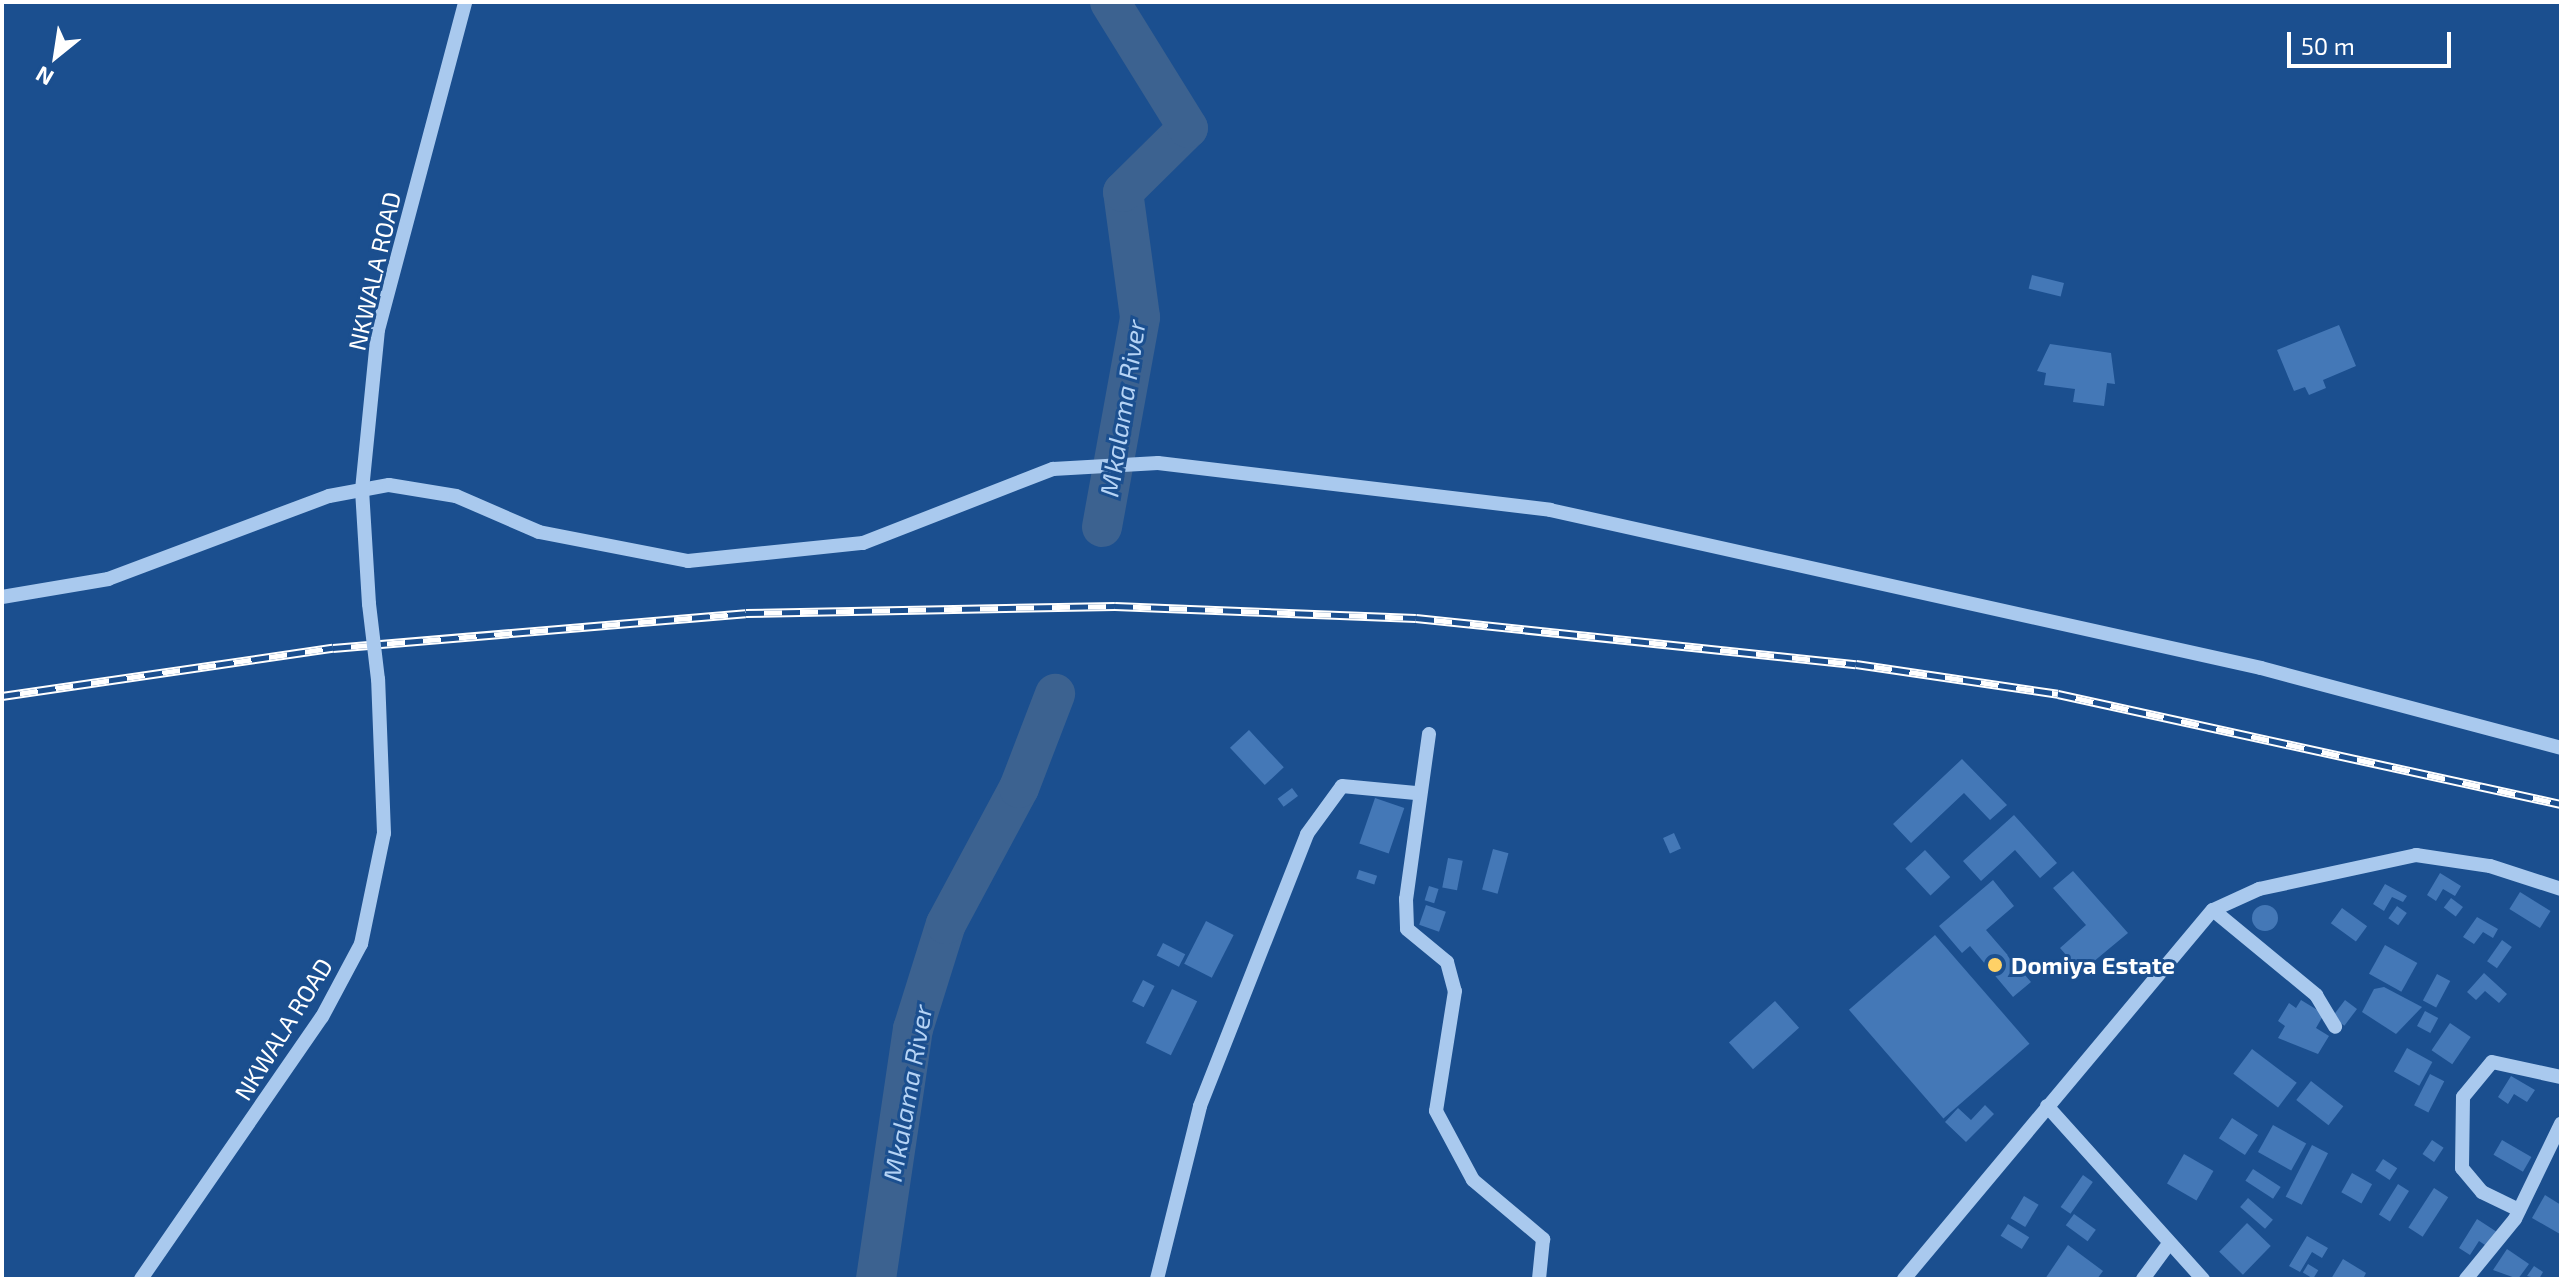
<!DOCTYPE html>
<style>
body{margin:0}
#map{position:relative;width:2563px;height:1281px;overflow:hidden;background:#1b4f8f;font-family:"Exo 2",sans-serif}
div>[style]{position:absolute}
.river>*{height:40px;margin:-20px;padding:0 20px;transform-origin:20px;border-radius:20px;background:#3c6290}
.building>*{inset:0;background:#4478b7;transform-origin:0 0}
.round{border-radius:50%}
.minor>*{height:14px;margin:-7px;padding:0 7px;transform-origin:7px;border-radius:7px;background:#a9c9ee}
.rail>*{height:9px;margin-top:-4.5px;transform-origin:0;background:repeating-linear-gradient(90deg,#1b4f8f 0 18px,#fff 0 36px);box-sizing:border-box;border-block:2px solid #fff}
.minor-bridge>*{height:14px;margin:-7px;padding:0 7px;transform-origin:7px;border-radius:7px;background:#a9c9ee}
.dots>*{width:22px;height:22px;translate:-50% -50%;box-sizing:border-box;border:4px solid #1b4f8f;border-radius:50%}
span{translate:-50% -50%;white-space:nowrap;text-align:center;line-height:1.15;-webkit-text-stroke:6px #1b4f8f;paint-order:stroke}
.street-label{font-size:24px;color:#fff}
.poi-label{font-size:24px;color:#fff;font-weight:700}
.left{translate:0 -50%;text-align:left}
.water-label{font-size:26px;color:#b5d3f5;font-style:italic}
.frame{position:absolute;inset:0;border:4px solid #fff;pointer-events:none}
.north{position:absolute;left:16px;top:16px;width:80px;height:80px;-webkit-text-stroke:6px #1b4f8f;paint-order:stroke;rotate:210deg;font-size:22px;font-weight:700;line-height:32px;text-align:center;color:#fff}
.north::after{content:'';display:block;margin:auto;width:28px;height:36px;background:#fff;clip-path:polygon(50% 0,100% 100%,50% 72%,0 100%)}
.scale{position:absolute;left:2287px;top:32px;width:164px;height:36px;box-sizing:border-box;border:4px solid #fff;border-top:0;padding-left:10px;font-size:24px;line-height:28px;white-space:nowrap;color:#fff;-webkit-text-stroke:6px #1b4f8f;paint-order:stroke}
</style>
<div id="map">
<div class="river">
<i style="left:1102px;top:527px;width:213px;rotate:-79.7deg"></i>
<i style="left:1140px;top:317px;width:126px;rotate:-97.7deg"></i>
<i style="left:1123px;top:192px;width:91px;rotate:-44.6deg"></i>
<i style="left:1188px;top:128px;width:148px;rotate:-121.8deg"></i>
<i style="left:876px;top:1279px;width:253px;rotate:-81.6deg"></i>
<i style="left:913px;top:1029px;width:110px;rotate:-72.6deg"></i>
<i style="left:946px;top:924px;width:154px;rotate:-61.8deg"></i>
<i style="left:1019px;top:788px;width:101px;rotate:-69deg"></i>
</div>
<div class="building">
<i style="left:2032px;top:275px;width:33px;height:14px;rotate:14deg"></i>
<i style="clip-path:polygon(2339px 325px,2356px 366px,2323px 380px,2326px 388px,2309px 395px,2305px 387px,2294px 391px,2277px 350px)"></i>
<i style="clip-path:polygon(2050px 344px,2111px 353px,2115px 384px,2107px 383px,2104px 406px,2073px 402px,2075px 389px,2044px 385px,2046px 373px,2037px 371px)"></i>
<i style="left:1249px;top:730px;width:51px;height:26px;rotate:47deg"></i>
<i style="clip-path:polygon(1962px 759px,2007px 805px,1990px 820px,1964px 793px,1911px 843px,1893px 824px)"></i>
<i style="left:1292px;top:788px;width:10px;height:18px;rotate:53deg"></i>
<i style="left:1375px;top:798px;width:31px;height:48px;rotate:19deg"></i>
<i style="clip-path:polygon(2014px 815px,2057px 863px,2040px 878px,2015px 850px,1981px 881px,1963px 861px)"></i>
<i style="left:1674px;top:833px;width:17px;height:12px;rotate:66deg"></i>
<i style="left:1493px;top:849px;width:16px;height:42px;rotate:15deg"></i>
<i style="left:1925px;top:850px;width:37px;height:27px;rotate:47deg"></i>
<i style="left:1448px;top:858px;width:15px;height:30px;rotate:11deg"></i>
<i style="left:1359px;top:870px;width:19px;height:9px;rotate:18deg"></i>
<i style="clip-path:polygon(2073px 871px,2128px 933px,2081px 972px,2060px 948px,2086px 925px,2053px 888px)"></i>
<i style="clip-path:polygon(2440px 873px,2461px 886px,2455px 896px,2443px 889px,2436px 901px,2427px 895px)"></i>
<i style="clip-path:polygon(1993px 880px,2014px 906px,1986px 930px,2031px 982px,2013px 997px,1970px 946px,1962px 953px,1939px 926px)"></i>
<i style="clip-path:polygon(2385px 884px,2407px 896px,2403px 902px,2392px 897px,2384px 911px,2373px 904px)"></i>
<i style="left:1429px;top:886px;width:10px;height:15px;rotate:17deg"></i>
<i style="left:2520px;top:892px;width:36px;height:20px;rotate:32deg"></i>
<i style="left:2451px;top:898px;width:15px;height:12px;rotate:37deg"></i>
<i style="left:1426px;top:905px;width:21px;height:21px;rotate:19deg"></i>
<i class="round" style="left:2252px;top:905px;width:26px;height:26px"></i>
<i style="left:2397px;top:906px;width:12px;height:15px;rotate:35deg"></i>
<i style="left:2342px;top:908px;width:31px;height:19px;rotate:36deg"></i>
<i style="clip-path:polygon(2477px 917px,2498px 929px,2493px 938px,2483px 932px,2474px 944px,2463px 937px)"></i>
<i style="left:1206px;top:921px;width:31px;height:48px;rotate:27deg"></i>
<i style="left:1935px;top:935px;width:144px;height:114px;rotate:49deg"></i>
<i style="left:2502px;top:940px;width:12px;height:26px;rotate:35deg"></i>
<i style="left:1163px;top:943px;width:25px;height:14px;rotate:27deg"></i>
<i style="left:2385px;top:945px;width:37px;height:33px;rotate:29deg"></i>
<i style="clip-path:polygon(2484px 973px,2507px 994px,2499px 1003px,2485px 991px,2476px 1000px,2467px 992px)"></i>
<i style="left:2437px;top:974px;width:15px;height:30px;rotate:28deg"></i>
<i style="left:1143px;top:980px;width:13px;height:24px;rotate:27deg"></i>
<i style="clip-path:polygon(2384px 987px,2422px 1007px,2396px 1034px,2362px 1012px,2374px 989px)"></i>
<i style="left:1172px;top:989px;width:28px;height:60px;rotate:26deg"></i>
<i style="clip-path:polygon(2301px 1000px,2324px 1014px,2316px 1028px,2329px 1036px,2318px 1054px,2278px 1038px,2285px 1026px,2278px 1021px,2289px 1003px,2296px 1008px)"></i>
<i style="left:2345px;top:1000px;width:15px;height:21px;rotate:37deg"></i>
<i style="left:1775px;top:1001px;width:36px;height:62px;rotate:48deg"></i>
<i style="left:2425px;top:1011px;width:15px;height:17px;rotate:28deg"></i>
<i style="left:2450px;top:1023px;width:25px;height:33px;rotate:34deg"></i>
<i style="left:2407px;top:1048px;width:29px;height:27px;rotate:29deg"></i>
<i style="left:2252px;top:1049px;width:56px;height:31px;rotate:37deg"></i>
<i style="left:2430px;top:1074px;width:16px;height:35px;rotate:27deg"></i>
<i style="clip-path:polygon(2511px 1076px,2535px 1090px,2527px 1102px,2514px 1094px,2508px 1104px,2498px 1097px)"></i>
<i style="left:2311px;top:1081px;width:41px;height:24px;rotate:38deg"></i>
<i style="clip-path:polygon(1985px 1105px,1994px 1114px,1966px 1142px,1945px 1122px,1958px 1108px,1971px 1120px)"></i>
<i style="left:2232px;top:1118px;width:31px;height:24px;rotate:33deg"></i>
<i style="left:2273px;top:1125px;width:38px;height:31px;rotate:29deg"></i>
<i style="left:2432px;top:1140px;width:14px;height:17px;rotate:34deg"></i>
<i style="left:2502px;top:1140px;width:34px;height:17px;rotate:30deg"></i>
<i style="left:2312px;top:1145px;width:18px;height:58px;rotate:27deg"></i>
<i style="left:2184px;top:1154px;width:34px;height:34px;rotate:30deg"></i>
<i style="left:2383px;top:1159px;width:17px;height:14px;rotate:33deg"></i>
<i style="left:2253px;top:1169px;width:33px;height:14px;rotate:33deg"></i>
<i style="left:2352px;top:1173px;width:23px;height:22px;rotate:29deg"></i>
<i style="left:2083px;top:1175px;width:12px;height:39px;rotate:35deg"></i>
<i style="left:2398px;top:1184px;width:13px;height:36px;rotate:32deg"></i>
<i style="left:2434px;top:1188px;width:17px;height:47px;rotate:33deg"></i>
<i style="clip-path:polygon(2545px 1195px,2561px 1205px,2560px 1234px,2532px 1218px)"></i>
<i style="left:2024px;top:1196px;width:17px;height:26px;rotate:31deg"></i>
<i style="left:2248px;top:1198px;width:33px;height:12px;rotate:41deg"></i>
<i style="left:2074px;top:1214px;width:27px;height:14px;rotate:36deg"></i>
<i style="clip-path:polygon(2477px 1219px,2500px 1234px,2491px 1249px,2479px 1241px,2470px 1255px,2459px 1248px)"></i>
<i style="left:2247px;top:1223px;width:33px;height:40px;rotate:44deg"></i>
<i style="left:2008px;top:1224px;width:25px;height:14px;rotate:32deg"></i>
<i style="clip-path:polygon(2307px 1236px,2328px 1248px,2322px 1258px,2312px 1252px,2300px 1272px,2289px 1266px)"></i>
<i style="clip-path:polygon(2068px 1245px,2103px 1271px,2097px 1279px,2045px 1279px)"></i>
<i style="clip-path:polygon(2507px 1249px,2529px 1264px,2518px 1279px,2493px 1270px)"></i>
<i style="clip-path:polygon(2343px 1259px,2366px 1273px,2363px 1279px,2331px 1279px)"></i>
<i style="left:2308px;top:1264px;width:12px;height:10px;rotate:31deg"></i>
<i style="clip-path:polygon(2534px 1266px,2543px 1272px,2539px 1279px,2527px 1276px)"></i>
</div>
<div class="minor">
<i style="left:2px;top:597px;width:108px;rotate:-9.6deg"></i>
<i style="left:108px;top:579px;width:236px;rotate:-20.6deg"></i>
<i style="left:329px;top:496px;width:61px;rotate:-10.4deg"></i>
<i style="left:389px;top:485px;width:68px;rotate:9.3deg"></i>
<i style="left:456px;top:496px;width:90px;rotate:23.4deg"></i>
<i style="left:539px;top:532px;width:152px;rotate:11deg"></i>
<i style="left:688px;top:561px;width:176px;rotate:-5.9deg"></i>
<i style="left:863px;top:543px;width:204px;rotate:-21.3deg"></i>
<i style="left:1053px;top:469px;width:105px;rotate:-3.3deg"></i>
<i style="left:1158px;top:463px;width:395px;rotate:6.8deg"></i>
<i style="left:1550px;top:510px;width:728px;rotate:12.53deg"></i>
<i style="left:2261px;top:668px;width:310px;rotate:14.9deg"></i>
<i style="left:369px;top:604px;width:114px;rotate:-93.5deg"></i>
<i style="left:362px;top:490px;width:161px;rotate:-84.3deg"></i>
<i style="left:378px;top:330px;width:339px;rotate:-75.1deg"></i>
<i style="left:1429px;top:734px;width:167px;rotate:97.9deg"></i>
<i style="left:1406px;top:899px;width:30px;rotate:88deg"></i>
<i style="left:1407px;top:929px;width:52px;rotate:39.5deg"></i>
<i style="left:1447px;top:962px;width:30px;rotate:75deg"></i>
<i style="left:1455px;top:991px;width:121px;rotate:99deg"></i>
<i style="left:1436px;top:1111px;width:78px;rotate:61.8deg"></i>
<i style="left:1473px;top:1180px;width:92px;rotate:40.1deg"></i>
<i style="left:1543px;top:1239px;width:40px;rotate:95.7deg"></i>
<i style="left:2213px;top:910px;width:134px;rotate:39.5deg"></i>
<i style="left:2316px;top:995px;width:37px;rotate:59deg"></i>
<i style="left:2047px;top:1106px;width:233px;rotate:48deg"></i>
<i style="left:2519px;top:1210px;width:41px;rotate:-154.1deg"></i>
<i style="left:2482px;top:1192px;width:31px;rotate:-130deg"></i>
<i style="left:2462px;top:1168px;width:71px;rotate:-89.2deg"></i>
<i style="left:2463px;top:1097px;width:45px;rotate:-50.4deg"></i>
<i style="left:2492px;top:1062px;width:71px;rotate:12.3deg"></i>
<i style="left:141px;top:1279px;width:318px;rotate:-55.4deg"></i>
<i style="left:322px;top:1017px;width:83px;rotate:-61.9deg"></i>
<i style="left:361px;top:944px;width:113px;rotate:-78.3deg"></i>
<i style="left:384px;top:833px;width:154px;rotate:-92.2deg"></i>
<i style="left:1157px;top:1279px;width:178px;rotate:-76deg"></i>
<i style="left:1200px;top:1106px;width:292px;rotate:-68.5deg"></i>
<i style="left:1307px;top:834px;width:59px;rotate:-53.9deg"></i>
<i style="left:1342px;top:786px;width:74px;rotate:5.4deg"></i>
<i style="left:1904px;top:1279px;width:481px;rotate:-50.1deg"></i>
<i style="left:2213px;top:910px;width:51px;rotate:-24.5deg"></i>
<i style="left:2259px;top:889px;width:161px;rotate:-12.2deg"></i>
<i style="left:2416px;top:855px;width:75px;rotate:8.5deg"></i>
<i style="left:2490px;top:866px;width:75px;rotate:17.9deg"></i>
<i style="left:2143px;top:1279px;width:42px;rotate:-53.7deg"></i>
<i style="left:2466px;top:1279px;width:77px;rotate:-50.8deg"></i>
<i style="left:2515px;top:1219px;width:106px;rotate:-64.2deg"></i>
</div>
<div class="rail">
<i style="left:2px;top:696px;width:334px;rotate:-8.3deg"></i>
<i style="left:333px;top:648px;width:414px;rotate:-4.8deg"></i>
<i style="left:746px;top:613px;width:369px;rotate:-1.1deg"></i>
<i style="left:1115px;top:606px;width:301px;rotate:2.3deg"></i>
<i style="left:1416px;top:618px;width:442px;rotate:6deg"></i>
<i style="left:1856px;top:664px;width:204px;rotate:8.4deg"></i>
<i style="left:2058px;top:694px;width:515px;rotate:12.34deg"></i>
</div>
<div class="minor-bridge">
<i style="left:369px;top:604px;width:76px;rotate:83.2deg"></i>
</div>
<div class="dots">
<i style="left:1995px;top:965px;background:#ffd166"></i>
</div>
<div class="street-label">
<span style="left:374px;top:271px;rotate:-77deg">NKWALA ROAD</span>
<span style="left:283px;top:1029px;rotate:-58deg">NKWALA ROAD</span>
</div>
<div class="poi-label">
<span class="left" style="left:2011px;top:965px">Domiya Estate</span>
</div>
<div class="water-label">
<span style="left:1122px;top:408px;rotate:-81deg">Mkalama River</span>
<span style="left:907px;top:1093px;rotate:-80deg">Mkalama River</span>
</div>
<div class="frame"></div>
<div class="north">N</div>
<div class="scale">50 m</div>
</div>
